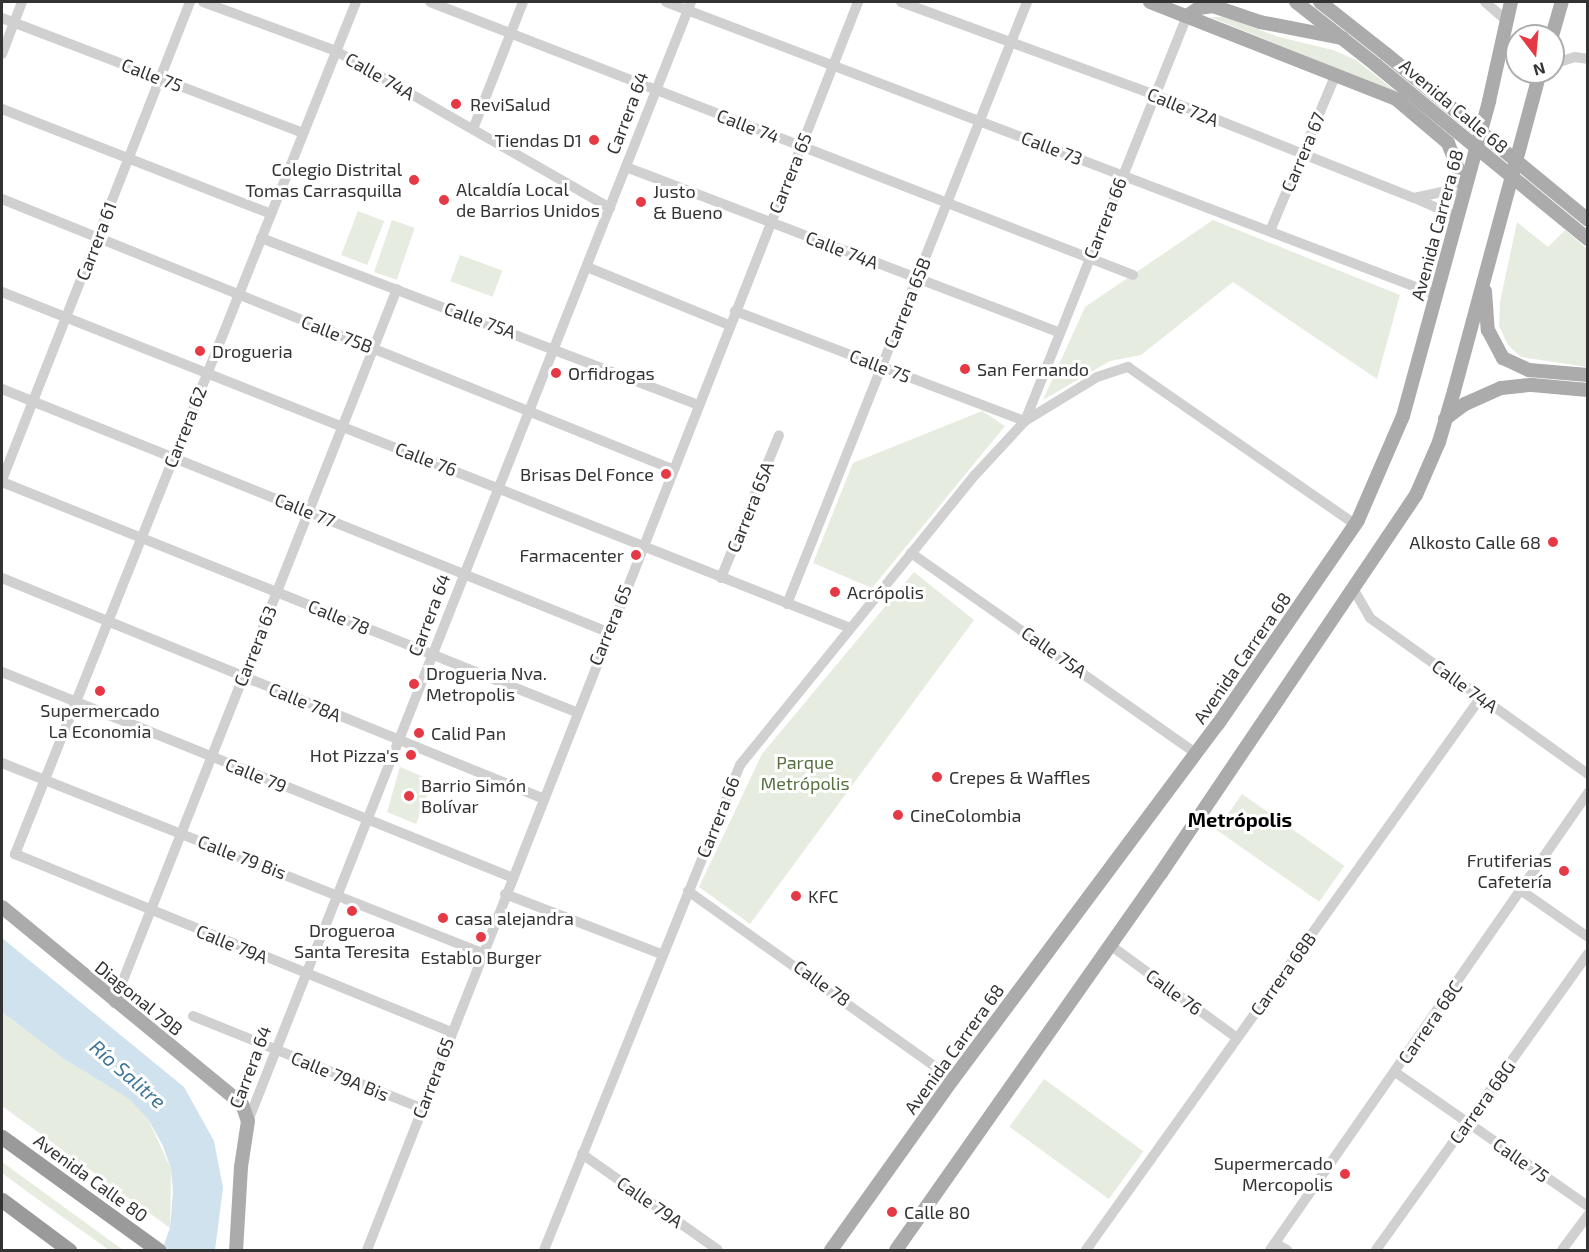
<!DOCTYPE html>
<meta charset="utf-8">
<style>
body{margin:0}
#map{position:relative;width:1589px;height:1252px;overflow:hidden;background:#fff;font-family:"Exo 2",sans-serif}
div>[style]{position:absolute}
.green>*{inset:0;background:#e6ecdf;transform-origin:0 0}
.water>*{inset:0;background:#cfe2ee}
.minor>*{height:10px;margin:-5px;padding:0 5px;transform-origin:5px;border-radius:5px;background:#d0d0d0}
.major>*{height:14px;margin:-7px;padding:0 7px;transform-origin:7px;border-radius:7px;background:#ababab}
.highway>*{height:15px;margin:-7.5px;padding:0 7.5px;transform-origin:7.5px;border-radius:7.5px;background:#9a9a9a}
.major-bridge>*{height:14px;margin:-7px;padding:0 7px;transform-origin:7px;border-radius:7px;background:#ababab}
.dots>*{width:16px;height:16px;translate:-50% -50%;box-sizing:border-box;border:3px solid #fff;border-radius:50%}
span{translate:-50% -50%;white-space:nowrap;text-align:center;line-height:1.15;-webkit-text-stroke:6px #fff;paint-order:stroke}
.street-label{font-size:18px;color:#333}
.poi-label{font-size:18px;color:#333}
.left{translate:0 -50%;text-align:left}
.right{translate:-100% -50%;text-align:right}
.park-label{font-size:18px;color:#56703f}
.neighbourhood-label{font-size:20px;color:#000;font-weight:700}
.water-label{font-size:20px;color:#3f7597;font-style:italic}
.frame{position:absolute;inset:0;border:3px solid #333;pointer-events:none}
.north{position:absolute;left:1505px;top:24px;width:60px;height:60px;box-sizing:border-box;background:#fff;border:2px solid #adadad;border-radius:50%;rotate:164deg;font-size:16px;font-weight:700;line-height:24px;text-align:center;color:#333}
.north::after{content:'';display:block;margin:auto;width:21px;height:27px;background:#e63946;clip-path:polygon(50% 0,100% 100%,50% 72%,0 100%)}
</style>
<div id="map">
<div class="green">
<i style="clip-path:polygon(1210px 17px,1224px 17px,1279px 37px,1333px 50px,1356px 60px,1398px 93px)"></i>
<i style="left:358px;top:211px;width:28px;height:47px;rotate:21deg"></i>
<i style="left:392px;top:220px;width:24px;height:55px;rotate:19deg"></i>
<i style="clip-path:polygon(1213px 220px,1400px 295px,1377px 379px,1233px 282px,1141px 355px,1110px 361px,1043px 400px,1085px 307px)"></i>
<i style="clip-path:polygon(1517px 222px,1548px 247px,1565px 230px,1587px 249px,1587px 367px,1521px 357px,1508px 345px,1499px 326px,1500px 302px)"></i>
<i style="left:460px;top:255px;width:45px;height:28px;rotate:20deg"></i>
<i style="clip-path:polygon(982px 411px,1005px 426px,872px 588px,813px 563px,853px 463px)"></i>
<i style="clip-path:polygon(914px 572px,974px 620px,750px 924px,699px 887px,762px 754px)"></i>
<i style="clip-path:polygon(400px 767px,433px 781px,416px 824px,387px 812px)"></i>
<i style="left:1242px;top:794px;width:125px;height:44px;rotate:35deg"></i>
<i style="clip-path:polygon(2px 1012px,64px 1059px,129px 1099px,148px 1119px,171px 1169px,170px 1228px,2px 1106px)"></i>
<i style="left:1044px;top:1079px;width:123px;height:59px;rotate:36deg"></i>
<i style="clip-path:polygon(2px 1162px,123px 1250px,109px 1250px,29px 1193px,2px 1173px)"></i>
</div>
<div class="water">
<i style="clip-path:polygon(2px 938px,184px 1087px,214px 1141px,223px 1188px,215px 1250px,162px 1250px,170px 1228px,173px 1192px,171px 1169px,163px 1146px,148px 1119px,129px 1099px,64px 1059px,2px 1012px)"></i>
</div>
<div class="minor">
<i style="left:203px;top:2px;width:142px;rotate:20.2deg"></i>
<i style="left:336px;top:51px;width:316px;rotate:29.8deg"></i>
<i style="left:356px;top:2px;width:918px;rotate:111.81deg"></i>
<i style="left:15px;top:854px;width:471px;rotate:22.2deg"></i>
<i style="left:430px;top:2px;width:754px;rotate:21.22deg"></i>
<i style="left:666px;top:2px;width:825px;rotate:20.81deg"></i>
<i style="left:901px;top:2px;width:270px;rotate:20.1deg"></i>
<i style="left:1155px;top:95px;width:279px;rotate:21.7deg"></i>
<i style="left:1414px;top:198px;width:52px;rotate:-12.2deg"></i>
<i style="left:1485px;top:2px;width:29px;rotate:41deg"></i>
<i style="left:2px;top:18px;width:322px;rotate:20.9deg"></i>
<i style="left:2px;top:54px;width:56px;rotate:-69deg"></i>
<i style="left:1553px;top:64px;width:23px;rotate:-18deg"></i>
<i style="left:1575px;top:57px;width:13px;rotate:9deg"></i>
<i style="left:2px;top:109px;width:289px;rotate:21.3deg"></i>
<i style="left:473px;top:129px;width:136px;rotate:-68.5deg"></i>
<i style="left:626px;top:167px;width:462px;rotate:20.9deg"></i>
<i style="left:2px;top:199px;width:722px;rotate:21.95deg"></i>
<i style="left:1417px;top:199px;width:44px;rotate:24.2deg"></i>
<i style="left:1270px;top:231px;width:170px;rotate:-67.2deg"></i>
<i style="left:261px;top:238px;width:468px;rotate:20.9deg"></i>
<i style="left:587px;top:267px;width:153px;rotate:22.2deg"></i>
<i style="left:2px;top:292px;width:912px;rotate:21.61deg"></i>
<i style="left:735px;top:311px;width:310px;rotate:20.8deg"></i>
<i style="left:1025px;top:421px;width:436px;rotate:-68.2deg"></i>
<i style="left:2px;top:389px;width:653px;rotate:21.85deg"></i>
<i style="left:2px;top:480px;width:514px;rotate:-68.53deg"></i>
<i style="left:2px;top:482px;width:618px;rotate:21.84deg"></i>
<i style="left:911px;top:553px;width:348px;rotate:35.1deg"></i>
<i style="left:2px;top:578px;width:583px;rotate:22.17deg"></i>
<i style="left:721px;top:578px;width:154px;rotate:-67.9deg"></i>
<i style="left:1354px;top:590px;width:32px;rotate:60deg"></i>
<i style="left:1370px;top:618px;width:268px;rotate:35.6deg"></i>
<i style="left:787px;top:604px;width:648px;rotate:-68.26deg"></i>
<i style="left:2px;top:672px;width:549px;rotate:21.94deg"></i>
<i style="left:2px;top:763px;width:516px;rotate:21.6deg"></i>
<i style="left:688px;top:891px;width:325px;rotate:35.4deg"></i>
<i style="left:1522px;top:891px;width:80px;rotate:34.9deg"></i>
<i style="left:505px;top:894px;width:167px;rotate:21deg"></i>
<i style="left:1110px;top:945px;width:157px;rotate:36.2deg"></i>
<i style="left:114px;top:1003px;width:768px;rotate:-68.38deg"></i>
<i style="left:193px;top:1016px;width:246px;rotate:22deg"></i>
<i style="left:1395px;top:1072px;width:235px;rotate:34.8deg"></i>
<i style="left:248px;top:1121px;width:1203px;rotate:-68.4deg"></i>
<i style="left:582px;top:1154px;width:166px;rotate:35.2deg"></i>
<i style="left:1275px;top:1243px;width:14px;rotate:30deg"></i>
<i style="left:367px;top:1250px;width:1341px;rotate:-68.52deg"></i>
<i style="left:544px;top:1250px;width:523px;rotate:-68deg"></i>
<i style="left:740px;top:765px;width:373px;rotate:-51deg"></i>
<i style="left:975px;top:475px;width:74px;rotate:-47.2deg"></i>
<i style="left:1025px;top:421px;width:84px;rotate:-31.4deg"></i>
<i style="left:1097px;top:377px;width:33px;rotate:-18deg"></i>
<i style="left:1128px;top:367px;width:276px;rotate:34.7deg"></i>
<i style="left:1086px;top:1250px;width:680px;rotate:-54.46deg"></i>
<i style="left:1270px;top:1250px;width:557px;rotate:-55.17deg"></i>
<i style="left:1376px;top:1250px;width:364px;rotate:-54.4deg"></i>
<i style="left:1562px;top:1250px;width:44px;rotate:-53.4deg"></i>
</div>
<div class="major">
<i style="left:1150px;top:2px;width:264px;rotate:21.5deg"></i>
<i style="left:1396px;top:99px;width:68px;rotate:40.2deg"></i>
<i style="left:1448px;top:143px;width:47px;rotate:68.9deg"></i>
<i style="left:1296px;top:2px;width:102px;rotate:38.2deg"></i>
<i style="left:1320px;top:2px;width:84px;rotate:38.2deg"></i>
<i style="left:1187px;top:16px;width:14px;rotate:-34deg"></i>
<i style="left:1199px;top:8px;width:14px;rotate:-8deg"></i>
<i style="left:1213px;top:6px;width:50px;rotate:18.8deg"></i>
<i style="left:1260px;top:22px;width:84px;rotate:11deg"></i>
<i style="left:1552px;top:36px;width:35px;rotate:-74deg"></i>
<i style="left:1485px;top:291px;width:39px;rotate:86deg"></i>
<i style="left:1488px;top:330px;width:32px;rotate:62deg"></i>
<i style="left:1503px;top:358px;width:29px;rotate:25deg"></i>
<i style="left:1529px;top:370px;width:59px;rotate:4.8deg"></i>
<i style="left:1445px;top:419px;width:25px;rotate:-37deg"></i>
<i style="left:1465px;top:404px;width:39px;rotate:-24deg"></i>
<i style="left:1501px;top:388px;width:31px;rotate:-6deg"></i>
<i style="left:1532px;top:385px;width:56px;rotate:5.1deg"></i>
<i style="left:2px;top:907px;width:310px;rotate:39.4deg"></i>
<i style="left:242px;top:1104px;width:18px;rotate:71deg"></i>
<i style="left:248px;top:1121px;width:47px;rotate:98.7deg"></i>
<i style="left:241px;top:1167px;width:83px;rotate:93.4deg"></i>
<i style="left:831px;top:1250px;width:210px;rotate:-54.5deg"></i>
<i style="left:953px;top:1079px;width:443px;rotate:-53.3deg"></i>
<i style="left:1218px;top:724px;width:247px;rotate:-55.5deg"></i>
<i style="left:1358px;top:520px;width:113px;rotate:-66.6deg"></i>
<i style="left:1403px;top:416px;width:327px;rotate:-74.7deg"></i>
<i style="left:1489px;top:101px;width:101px;rotate:-77.5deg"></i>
<i style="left:896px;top:1250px;width:461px;rotate:-54.9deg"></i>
<i style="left:1161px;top:873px;width:456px;rotate:-56deg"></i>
<i style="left:1416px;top:495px;width:58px;rotate:-66.5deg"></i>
<i style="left:1439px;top:442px;width:53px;rotate:-73.6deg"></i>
<i style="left:1454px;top:391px;width:330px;rotate:-74.9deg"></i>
</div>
<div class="highway">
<i style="left:2px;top:1137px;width:193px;rotate:35.9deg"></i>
<i style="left:2px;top:1200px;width:84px;rotate:36.7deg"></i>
</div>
<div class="major-bridge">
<i style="left:1386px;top:54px;width:261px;rotate:39.4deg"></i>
<i style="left:1376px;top:65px;width:274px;rotate:39.4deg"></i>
</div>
<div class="dots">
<i style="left:456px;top:104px;background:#e63946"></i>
<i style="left:594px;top:140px;background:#e63946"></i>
<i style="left:414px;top:180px;background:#e63946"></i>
<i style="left:444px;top:200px;background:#e63946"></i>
<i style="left:641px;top:202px;background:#e63946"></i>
<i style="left:200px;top:351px;background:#e63946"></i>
<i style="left:965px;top:369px;background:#e63946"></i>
<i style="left:556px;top:373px;background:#e63946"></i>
<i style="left:666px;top:474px;background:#e63946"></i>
<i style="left:1553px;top:542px;background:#e63946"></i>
<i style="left:636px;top:555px;background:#e63946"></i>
<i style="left:835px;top:592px;background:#e63946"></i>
<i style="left:414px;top:684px;background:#e63946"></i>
<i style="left:100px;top:691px;background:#e63946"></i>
<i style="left:419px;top:733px;background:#e63946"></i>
<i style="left:411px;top:755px;background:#e63946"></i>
<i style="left:937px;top:777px;background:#e63946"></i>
<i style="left:409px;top:796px;background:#e63946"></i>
<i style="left:898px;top:815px;background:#e63946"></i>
<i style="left:1564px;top:871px;background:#e63946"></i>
<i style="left:796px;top:896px;background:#e63946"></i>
<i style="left:352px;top:911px;background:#e63946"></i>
<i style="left:443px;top:918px;background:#e63946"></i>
<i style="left:481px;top:937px;background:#e63946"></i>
<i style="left:1345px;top:1174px;background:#e63946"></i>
<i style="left:892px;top:1212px;background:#e63946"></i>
</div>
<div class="street-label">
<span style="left:152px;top:75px;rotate:21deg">Calle 75</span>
<span style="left:380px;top:76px;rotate:30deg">Calle 74A</span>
<span style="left:1454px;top:106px;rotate:40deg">Avenida Calle 68</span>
<span style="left:1183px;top:107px;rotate:22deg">Calle 72A</span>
<span style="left:627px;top:113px;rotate:-69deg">Carrera 64</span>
<span style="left:748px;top:126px;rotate:21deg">Calle 74</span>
<span style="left:1052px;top:148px;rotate:21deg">Calle 73</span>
<span style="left:1303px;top:152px;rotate:-67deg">Carrera 67</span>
<span style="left:790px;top:173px;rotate:-68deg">Carrera 65</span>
<span style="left:1105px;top:218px;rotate:-68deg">Carrera 66</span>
<span style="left:1437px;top:225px;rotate:-75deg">Avenida Carrera 68</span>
<span style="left:96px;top:241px;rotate:-69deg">Carrera 61</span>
<span style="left:842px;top:250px;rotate:21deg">Calle 74A</span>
<span style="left:907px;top:303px;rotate:-68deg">Carrera 65B</span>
<span style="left:480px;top:320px;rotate:20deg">Calle 75A</span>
<span style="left:337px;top:334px;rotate:21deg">Calle 75B</span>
<span style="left:880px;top:366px;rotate:21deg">Calle 75</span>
<span style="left:185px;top:427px;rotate:-68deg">Carrera 62</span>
<span style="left:426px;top:459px;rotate:21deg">Calle 76</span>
<span style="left:750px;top:507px;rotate:-68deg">Carrera 65A</span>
<span style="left:305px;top:510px;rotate:22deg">Calle 77</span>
<span style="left:429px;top:615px;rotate:-69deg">Carrera 64</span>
<span style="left:339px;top:617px;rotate:22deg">Calle 78</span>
<span style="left:610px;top:625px;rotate:-68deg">Carrera 65</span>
<span style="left:255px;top:646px;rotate:-68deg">Carrera 63</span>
<span style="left:1054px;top:652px;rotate:35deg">Calle 75A</span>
<span style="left:1242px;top:658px;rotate:-55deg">Avenida Carrera 68</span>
<span style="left:1465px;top:686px;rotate:36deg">Calle 74A</span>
<span style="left:305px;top:702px;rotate:22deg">Calle 78A</span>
<span style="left:256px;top:775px;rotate:22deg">Calle 79</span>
<span style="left:718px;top:817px;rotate:-68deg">Carrera 66</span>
<span style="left:242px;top:857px;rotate:21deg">Calle 79 Bis</span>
<span style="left:232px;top:944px;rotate:22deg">Calle 79A</span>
<span style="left:1283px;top:974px;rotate:-54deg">Carrera 68B</span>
<span style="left:822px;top:983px;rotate:36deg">Calle 78</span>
<span style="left:1174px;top:992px;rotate:36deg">Calle 76</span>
<span style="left:139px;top:998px;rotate:39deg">Diagonal 79B</span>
<span style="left:1430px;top:1022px;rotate:-55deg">Carrera 68C</span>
<span style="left:954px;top:1049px;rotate:-54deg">Avenida Carrera 68</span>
<span style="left:250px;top:1067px;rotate:-69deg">Carrera 64</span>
<span style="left:340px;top:1076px;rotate:22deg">Calle 79A Bis</span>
<span style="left:433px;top:1078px;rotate:-69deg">Carrera 65</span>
<span style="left:1482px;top:1102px;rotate:-54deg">Carrera 68G</span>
<span style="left:1521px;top:1160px;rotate:35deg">Calle 75</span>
<span style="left:91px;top:1178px;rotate:36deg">Avenida Calle 80</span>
<span style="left:650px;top:1202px;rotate:35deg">Calle 79A</span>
</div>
<div class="poi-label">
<span class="left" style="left:470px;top:104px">ReviSalud</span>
<span class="right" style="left:582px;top:140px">Tiendas D1</span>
<span class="right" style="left:402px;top:180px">Colegio Distrital<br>Tomas Carrasquilla</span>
<span class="left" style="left:456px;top:200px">Alcaldía Local<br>de Barrios Unidos</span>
<span class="left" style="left:653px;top:202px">Justo<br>&amp; Bueno</span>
<span class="left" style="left:212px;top:351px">Drogueria</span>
<span class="left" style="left:977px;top:369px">San Fernando</span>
<span class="left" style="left:568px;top:373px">Orfidrogas</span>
<span class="right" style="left:654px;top:474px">Brisas Del Fonce</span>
<span class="right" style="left:1541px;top:542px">Alkosto Calle 68</span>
<span class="right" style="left:624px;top:555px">Farmacenter</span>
<span class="left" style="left:847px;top:592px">Acrópolis</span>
<span class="left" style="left:426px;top:684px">Drogueria Nva.<br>Metropolis</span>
<span style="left:100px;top:721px">Supermercado<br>La Economia</span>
<span class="left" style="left:431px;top:733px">Calid Pan</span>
<span class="right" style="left:399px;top:755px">Hot Pizza's</span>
<span class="left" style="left:949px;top:777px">Crepes &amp; Waffles</span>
<span class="left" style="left:421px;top:796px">Barrio Simón<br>Bolívar</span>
<span class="left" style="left:910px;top:815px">CineColombia</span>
<span class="right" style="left:1552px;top:871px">Frutiferias<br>Cafetería</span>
<span class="left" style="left:808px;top:896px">KFC</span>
<span class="left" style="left:455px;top:918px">casa alejandra</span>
<span style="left:352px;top:941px">Drogueroa<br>Santa Teresita</span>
<span style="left:481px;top:957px">Establo Burger</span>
<span class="right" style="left:1333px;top:1174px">Supermercado<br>Mercopolis</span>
<span class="left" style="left:904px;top:1212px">Calle 80</span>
</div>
<div class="park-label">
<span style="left:805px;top:773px">Parque<br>Metrópolis</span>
</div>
<div class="neighbourhood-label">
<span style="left:1240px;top:819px">Metrópolis</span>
</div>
<div class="water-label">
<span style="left:128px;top:1074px;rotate:41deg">Río Salitre</span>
</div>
<div class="frame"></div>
<div class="north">N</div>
</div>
